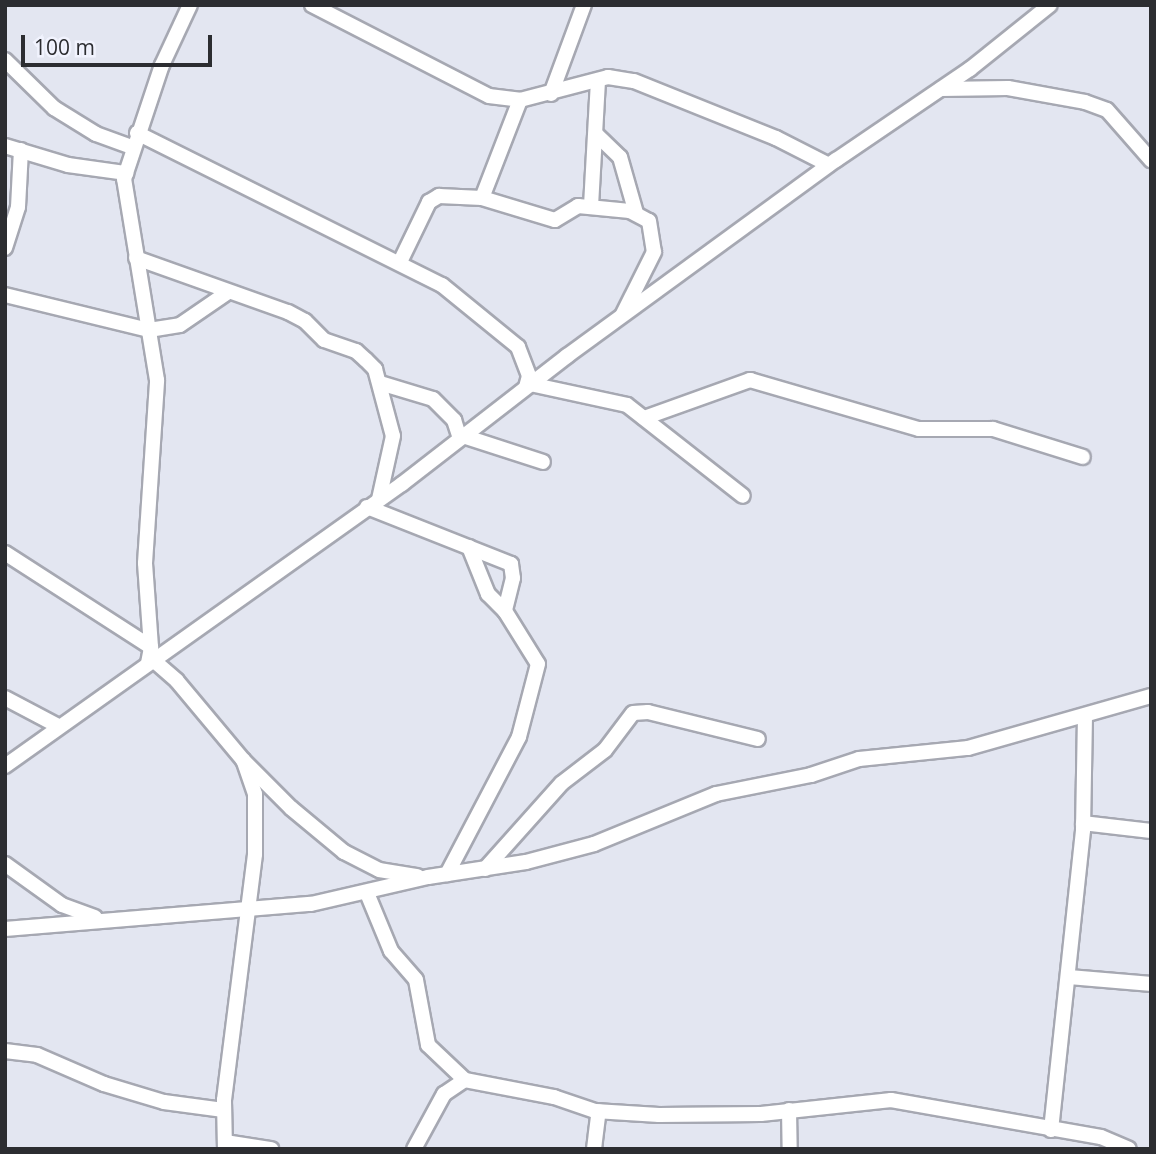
<!DOCTYPE html>
<style>
body{margin:0}
#map{position:relative;width:1156px;height:1154px;overflow:hidden;background:#e3e6f1;font-family:"Open Sans",sans-serif}
div>[style]{position:absolute}
.roads{filter:drop-shadow(2px 0 #a6a8b2) drop-shadow(-2px 0 #a6a8b2) drop-shadow(0 2px #a6a8b2) drop-shadow(0 -2px #a6a8b2)}
.street>*{height:14px;margin:-7px;padding:0 7px;transform-origin:7px;border-radius:7px;background:#fff}
span{translate:-50% -50%;white-space:nowrap;text-align:center;line-height:1.15;-webkit-text-stroke:5px #f1f3fe;paint-order:stroke}
.frame{position:absolute;inset:0;border:7px solid #2c2d31;pointer-events:none}
.scale{position:absolute;left:21px;top:35px;width:191px;height:32px;box-sizing:border-box;border:4px solid #2c2d31;border-top:0;padding-left:9px;font-size:21px;line-height:24px;white-space:nowrap;color:#2c2d31;-webkit-text-stroke:5px #f1f3fe;paint-order:stroke}
</style>
<div id="map">
<div class="roads">
<div class="street">
<i style="left:312px;top:5px;width:199px;rotate:27.2deg"></i>
<i style="left:489px;top:96px;width:31px;rotate:7deg"></i>
<i style="left:520px;top:100px;width:91px;rotate:-14.6deg"></i>
<i style="left:608px;top:77px;width:26px;rotate:9deg"></i>
<i style="left:634px;top:81px;width:153px;rotate:21.9deg"></i>
<i style="left:776px;top:138px;width:59px;rotate:27deg"></i>
<i style="left:5px;top:60px;width:69px;rotate:44.4deg"></i>
<i style="left:54px;top:108px;width:49px;rotate:31.8deg"></i>
<i style="left:96px;top:134px;width:38px;rotate:20deg"></i>
<i style="left:941px;top:89px;width:67px;rotate:-0.9deg"></i>
<i style="left:1008px;top:88px;width:78px;rotate:10.3deg"></i>
<i style="left:1085px;top:102px;width:23px;rotate:20deg"></i>
<i style="left:1107px;top:110px;width:67px;rotate:48.7deg"></i>
<i style="left:551px;top:94px;width:95px;rotate:-69.7deg"></i>
<i style="left:137px;top:133px;width:341px;rotate:26.5deg"></i>
<i style="left:442px;top:285px;width:98px;rotate:39.2deg"></i>
<i style="left:518px;top:347px;width:31px;rotate:69deg"></i>
<i style="left:529px;top:376px;width:11px;rotate:105deg"></i>
<i style="left:597px;top:135px;width:32px;rotate:44deg"></i>
<i style="left:620px;top:157px;width:58px;rotate:74.1deg"></i>
<i style="left:5px;top:146px;width:66px;rotate:16.8deg"></i>
<i style="left:68px;top:165px;width:59px;rotate:7.9deg"></i>
<i style="left:482px;top:198px;width:105px;rotate:-68.8deg"></i>
<i style="left:591px;top:206px;width:126px;rotate:-86.8deg"></i>
<i style="left:5px;top:248px;width:43px;rotate:-72.4deg"></i>
<i style="left:18px;top:207px;width:57px;rotate:-87deg"></i>
<i style="left:136px;top:258px;width:161px;rotate:19.6deg"></i>
<i style="left:288px;top:312px;width:19px;rotate:28deg"></i>
<i style="left:305px;top:321px;width:27px;rotate:45deg"></i>
<i style="left:324px;top:340px;width:34px;rotate:19deg"></i>
<i style="left:356px;top:351px;width:13px;rotate:42deg"></i>
<i style="left:366px;top:360px;width:13px;rotate:45deg"></i>
<i style="left:375px;top:369px;width:69px;rotate:75deg"></i>
<i style="left:393px;top:436px;width:65px;rotate:102.5deg"></i>
<i style="left:400px;top:262px;width:67px;rotate:-64.2deg"></i>
<i style="left:429px;top:202px;width:12px;rotate:-31deg"></i>
<i style="left:439px;top:196px;width:43px;rotate:2.7deg"></i>
<i style="left:482px;top:198px;width:76px;rotate:16.8deg"></i>
<i style="left:555px;top:220px;width:27px;rotate:-31deg"></i>
<i style="left:578px;top:206px;width:52px;rotate:5.5deg"></i>
<i style="left:630px;top:211px;width:21px;rotate:28deg"></i>
<i style="left:649px;top:221px;width:31px;rotate:81deg"></i>
<i style="left:654px;top:252px;width:69px;rotate:116.6deg"></i>
<i style="left:5px;top:295px;width:148px;rotate:13.7deg"></i>
<i style="left:149px;top:330px;width:31px;rotate:-9deg"></i>
<i style="left:180px;top:325px;width:58px;rotate:-34.5deg"></i>
<i style="left:380px;top:383px;width:55px;rotate:16.8deg"></i>
<i style="left:433px;top:399px;width:30px;rotate:45deg"></i>
<i style="left:454px;top:420px;width:19px;rotate:72deg"></i>
<i style="left:530px;top:384px;width:99px;rotate:12.2deg"></i>
<i style="left:627px;top:405px;width:147px;rotate:38.1deg"></i>
<i style="left:644px;top:418px;width:113px;rotate:-19.7deg"></i>
<i style="left:750px;top:380px;width:176px;rotate:16.2deg"></i>
<i style="left:919px;top:429px;width:74px"></i>
<i style="left:993px;top:429px;width:94px;rotate:17.3deg"></i>
<i style="left:463px;top:436px;width:84px;rotate:18deg"></i>
<i style="left:367px;top:507px;width:155px;rotate:21.6deg"></i>
<i style="left:511px;top:564px;width:14px;rotate:82deg"></i>
<i style="left:513px;top:578px;width:34px;rotate:104deg"></i>
<i style="left:505px;top:611px;width:62px;rotate:58.1deg"></i>
<i style="left:538px;top:664px;width:75px;rotate:104.6deg"></i>
<i style="left:519px;top:737px;width:155px;rotate:117.7deg"></i>
<i style="left:469px;top:547px;width:51px;rotate:68deg"></i>
<i style="left:488px;top:594px;width:24px;rotate:45deg"></i>
<i style="left:5px;top:553px;width:174px;rotate:32.8deg"></i>
<i style="left:152px;top:659px;width:33px;rotate:41deg"></i>
<i style="left:177px;top:681px;width:103px;rotate:50.1deg"></i>
<i style="left:243px;top:760px;width:68px;rotate:45deg"></i>
<i style="left:291px;top:808px;width:69px;rotate:39.7deg"></i>
<i style="left:344px;top:852px;width:39px;rotate:27deg"></i>
<i style="left:379px;top:870px;width:39px;rotate:9deg"></i>
<i style="left:148px;top:663px;width:16px;rotate:-79deg"></i>
<i style="left:151px;top:647px;width:84px;rotate:-94.1deg"></i>
<i style="left:145px;top:563px;width:183px;rotate:-86.2deg"></i>
<i style="left:157px;top:380px;width:204px;rotate:-99.3deg"></i>
<i style="left:124px;top:179px;width:120px;rotate:-71.6deg"></i>
<i style="left:162px;top:65px;width:66px;rotate:-65deg"></i>
<i style="left:5px;top:698px;width:60px;rotate:27.8deg"></i>
<i style="left:5px;top:766px;width:487px;rotate:-35.4deg"></i>
<i style="left:402px;top:484px;width:209px;rotate:-37.8deg"></i>
<i style="left:567px;top:356px;width:333px;rotate:-36.1deg"></i>
<i style="left:836px;top:160px;width:162px;rotate:-34.2deg"></i>
<i style="left:970px;top:69px;width:102px;rotate:-38.7deg"></i>
<i style="left:1083px;top:823px;width:68px;rotate:6.7deg"></i>
<i style="left:5px;top:864px;width:70px;rotate:35.7deg"></i>
<i style="left:62px;top:905px;width:35px;rotate:20deg"></i>
<i style="left:485px;top:869px;width:115px;rotate:-48.2deg"></i>
<i style="left:562px;top:783px;width:54px;rotate:-37.5deg"></i>
<i style="left:605px;top:750px;width:46px;rotate:-52.9deg"></i>
<i style="left:633px;top:713px;width:15px;rotate:-4deg"></i>
<i style="left:648px;top:712px;width:113px;rotate:13.8deg"></i>
<i style="left:367px;top:893px;width:63px;rotate:67.5deg"></i>
<i style="left:391px;top:951px;width:38px;rotate:49deg"></i>
<i style="left:416px;top:980px;width:66px;rotate:79.5deg"></i>
<i style="left:428px;top:1045px;width:51px;rotate:43.4deg"></i>
<i style="left:465px;top:1080px;width:91px;rotate:10.8deg"></i>
<i style="left:554px;top:1097px;width:43px;rotate:18.9deg"></i>
<i style="left:595px;top:1111px;width:64px;rotate:3.6deg"></i>
<i style="left:659px;top:1115px;width:102px;rotate:-0.6deg"></i>
<i style="left:761px;top:1114px;width:131px;rotate:-6.1deg"></i>
<i style="left:891px;top:1100px;width:213px;rotate:10deg"></i>
<i style="left:1101px;top:1137px;width:30px;rotate:23deg"></i>
<i style="left:5px;top:929px;width:307px;rotate:-4.7deg"></i>
<i style="left:311px;top:904px;width:120px;rotate:-13deg"></i>
<i style="left:428px;top:877px;width:99px;rotate:-8.7deg"></i>
<i style="left:526px;top:862px;width:70px;rotate:-14.8deg"></i>
<i style="left:594px;top:844px;width:132px;rotate:-22.3deg"></i>
<i style="left:716px;top:794px;width:97px;rotate:-11.3deg"></i>
<i style="left:811px;top:775px;width:51px;rotate:-18.4deg"></i>
<i style="left:859px;top:759px;width:110px;rotate:-5.8deg"></i>
<i style="left:968px;top:748px;width:190px;rotate:-15.9deg"></i>
<i style="left:1070px;top:977px;width:81px;rotate:4.9deg"></i>
<i style="left:5px;top:1051px;width:32px;rotate:7deg"></i>
<i style="left:37px;top:1055px;width:73px;rotate:23.4deg"></i>
<i style="left:104px;top:1084px;width:63px;rotate:16.7deg"></i>
<i style="left:164px;top:1102px;width:60px;rotate:7.7deg"></i>
<i style="left:789px;top:1110px;width:39px;rotate:89deg"></i>
<i style="left:1051px;top:1130px;width:302px;rotate:-83.9deg"></i>
<i style="left:1083px;top:830px;width:113px;rotate:-89deg"></i>
<i style="left:225px;top:1142px;width:47px;rotate:8.7deg"></i>
<i style="left:225px;top:1149px;width:49px;rotate:-91.2deg"></i>
<i style="left:224px;top:1100px;width:248px;rotate:-82.8deg"></i>
<i style="left:255px;top:854px;width:60px;rotate:-90deg"></i>
<i style="left:255px;top:794px;width:36px;rotate:-109deg"></i>
<i style="left:414px;top:1149px;width:63px;rotate:-61.4deg"></i>
<i style="left:444px;top:1094px;width:25px;rotate:-34deg"></i>
<i style="left:594px;top:1149px;width:38px;rotate:-83deg"></i>
</div>
</div>
<div class="frame"></div>
<div class="scale">100 m</div>
</div>
